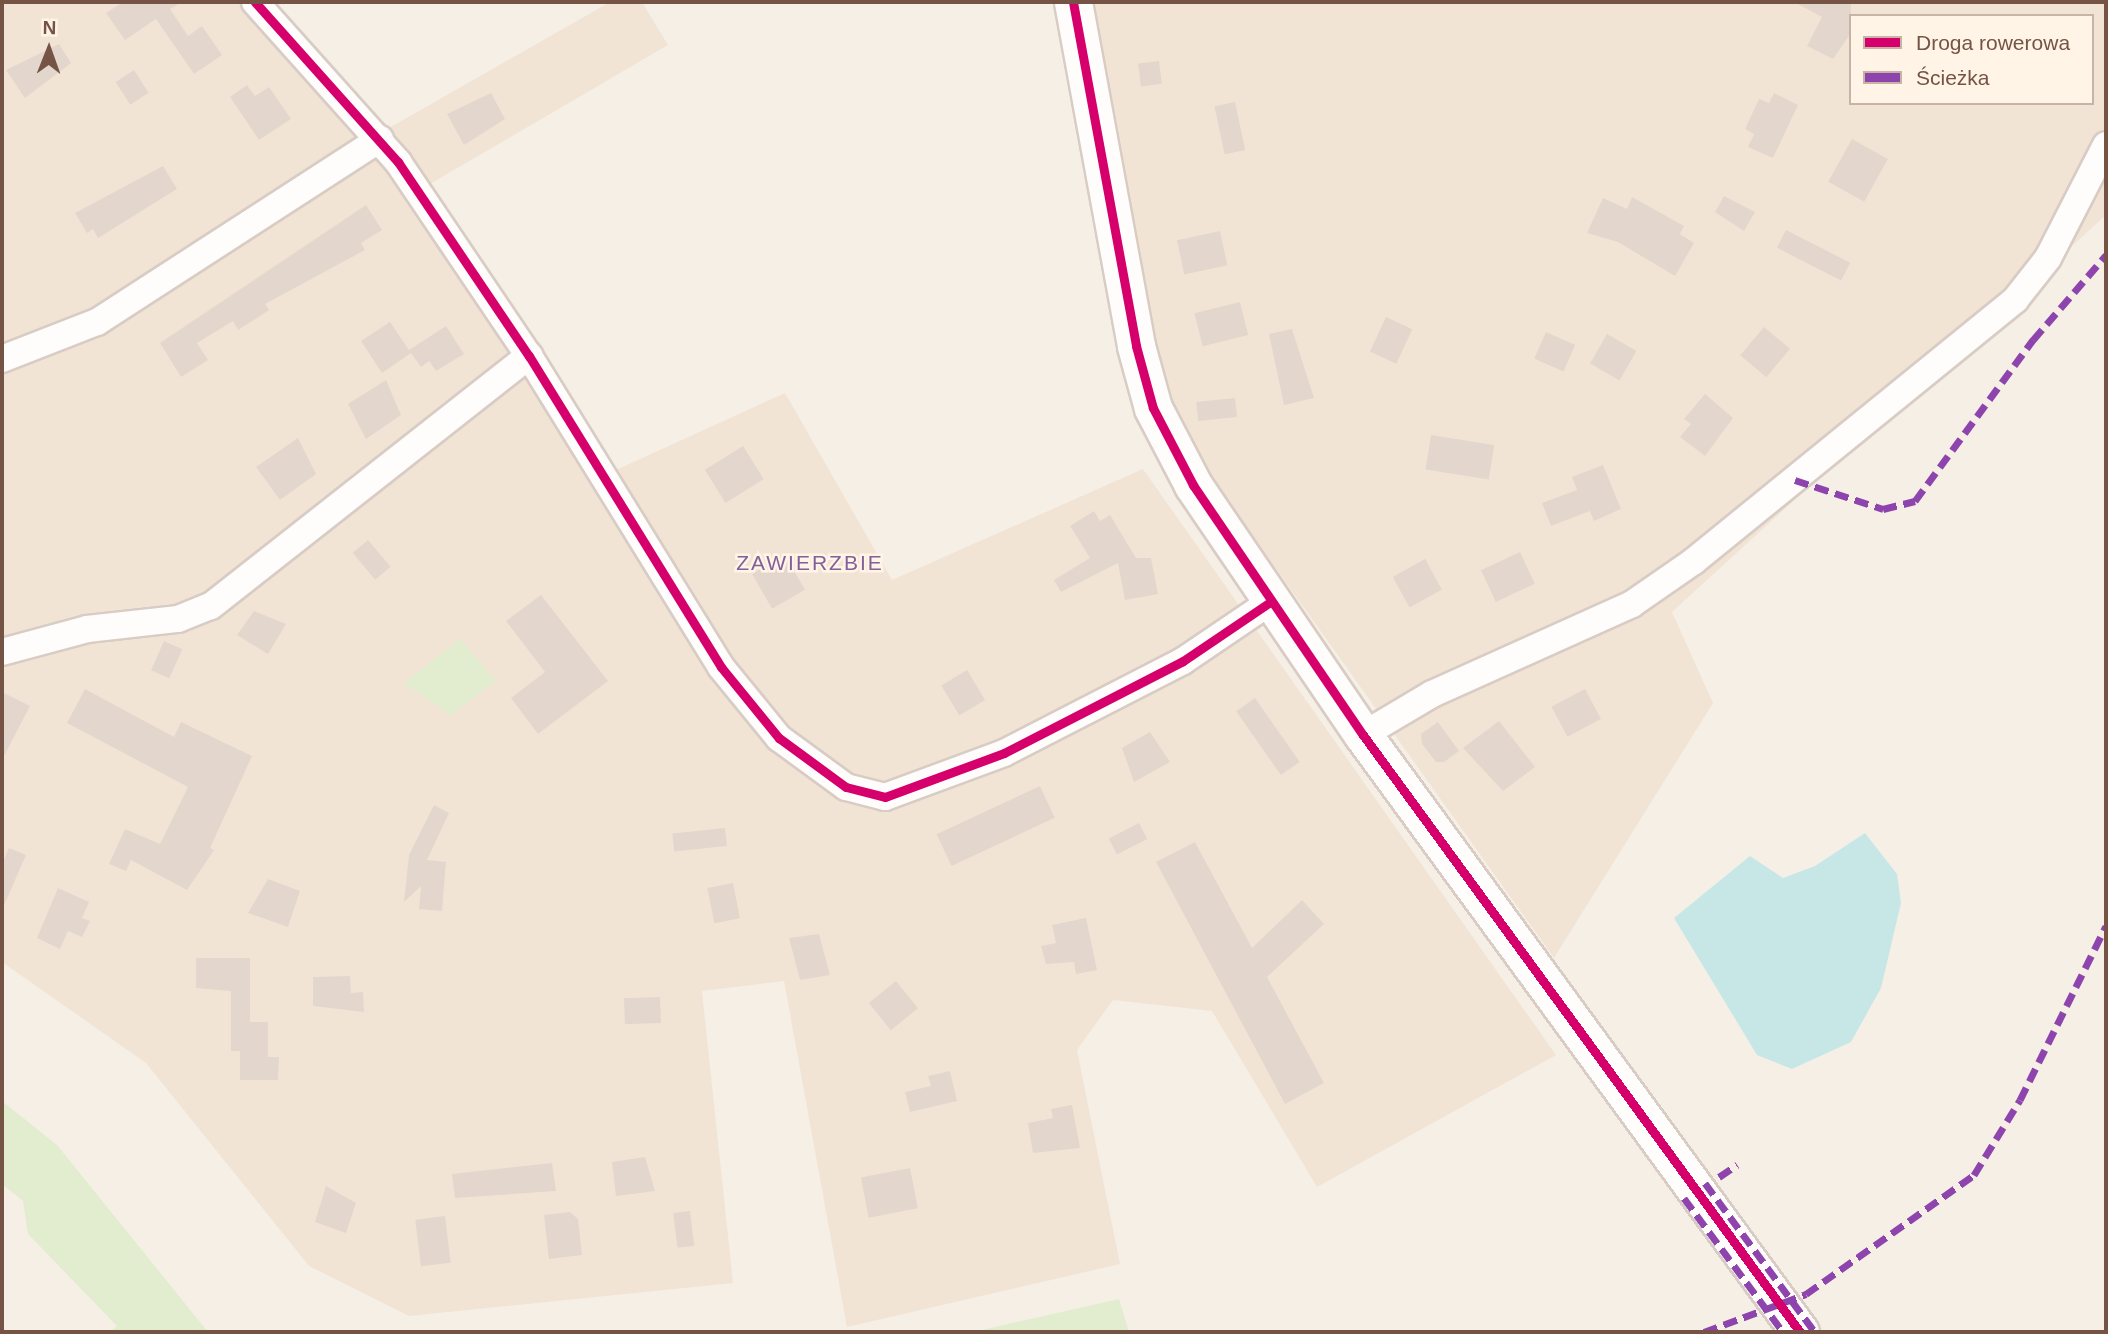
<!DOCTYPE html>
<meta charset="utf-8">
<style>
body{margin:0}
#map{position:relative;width:2108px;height:1334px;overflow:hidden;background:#f6efe6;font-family:Arial,sans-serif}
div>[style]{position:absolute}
.residential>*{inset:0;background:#f2e4d5}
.green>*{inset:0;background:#e2edcf}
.water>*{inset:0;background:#c7e7e7}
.building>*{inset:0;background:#e3d6cd;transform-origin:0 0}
.roads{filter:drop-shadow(2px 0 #d8ccc4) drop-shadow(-2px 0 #d8ccc4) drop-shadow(0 2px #d8ccc4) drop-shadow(0 -2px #d8ccc4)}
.street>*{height:26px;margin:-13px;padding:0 13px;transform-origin:13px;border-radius:13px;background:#fefdfb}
.secondary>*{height:37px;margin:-18.5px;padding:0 18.5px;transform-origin:18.5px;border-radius:18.5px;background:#fefdfb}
.quiet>*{height:7px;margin-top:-3.5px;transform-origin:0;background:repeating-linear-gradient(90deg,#8e44ad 0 14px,transparent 0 21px)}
.cycleway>*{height:9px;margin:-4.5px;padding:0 4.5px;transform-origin:4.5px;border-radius:4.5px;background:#d6006c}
span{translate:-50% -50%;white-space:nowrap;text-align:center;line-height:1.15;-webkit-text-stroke:5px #fff4e6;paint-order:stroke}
.quarter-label{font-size:21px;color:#836099;letter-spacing:2px}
.frame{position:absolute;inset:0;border:4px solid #755445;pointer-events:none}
.legend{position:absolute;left:1849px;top:14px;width:245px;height:91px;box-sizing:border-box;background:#fff4e6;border:2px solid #c8b4a6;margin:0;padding:9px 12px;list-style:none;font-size:21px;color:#755445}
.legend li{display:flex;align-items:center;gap:14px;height:35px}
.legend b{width:35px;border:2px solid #c8b4a6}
.north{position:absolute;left:14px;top:14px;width:70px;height:70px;-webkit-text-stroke:5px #fff4e6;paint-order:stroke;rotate:1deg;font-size:19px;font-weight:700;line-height:28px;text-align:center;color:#755445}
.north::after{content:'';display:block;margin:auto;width:24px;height:32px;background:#755445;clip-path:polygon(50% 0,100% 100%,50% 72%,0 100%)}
</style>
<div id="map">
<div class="residential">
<i style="clip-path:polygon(2px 2px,270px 2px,389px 128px,610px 2px,642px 2px,668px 45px,430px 184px,616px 470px,785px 393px,892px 580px,1143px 469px,1556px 1055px,1317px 1187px,1212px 1011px,1113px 1000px,1077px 1050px,1120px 1264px,847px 1327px,784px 981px,702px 991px,733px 1283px,409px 1316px,309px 1266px,146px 1063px,2px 962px)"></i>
<i style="clip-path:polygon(evenodd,1057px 2px,2106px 2px,2106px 215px,1672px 612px,1713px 703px,1554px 958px,1137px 374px,1057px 2px,1851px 16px,2092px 16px,2092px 103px,1851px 103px,1851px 16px)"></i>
</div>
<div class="green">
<i style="clip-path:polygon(460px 639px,496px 681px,451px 715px,404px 683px)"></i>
<i style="clip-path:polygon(2px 1101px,57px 1145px,208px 1332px,110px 1332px,117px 1326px,28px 1234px,23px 1201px,2px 1184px)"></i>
<i style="clip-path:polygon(1119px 1299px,1129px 1332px,973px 1332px)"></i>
</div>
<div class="water">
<i style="clip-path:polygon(1865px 833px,1897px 874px,1901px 903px,1881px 988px,1851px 1042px,1792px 1069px,1757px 1055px,1674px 918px,1750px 856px,1783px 878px,1815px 866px)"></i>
</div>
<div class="building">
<i style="clip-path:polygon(123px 2px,182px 2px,170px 9px,188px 36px,202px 26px,222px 55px,194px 74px,156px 19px,125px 40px,106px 13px)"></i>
<i style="clip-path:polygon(1794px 2px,1851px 2px,1851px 33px,1833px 59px,1807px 46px,1822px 17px)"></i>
<i style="clip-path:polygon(59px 44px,71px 63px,25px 98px,6px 70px)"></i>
<i style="left:1159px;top:61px;width:23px;height:21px;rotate:83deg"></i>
<i style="left:134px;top:70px;width:27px;height:22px;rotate:57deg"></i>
<i style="clip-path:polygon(247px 85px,255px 96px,269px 87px,291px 119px,259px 140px,230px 97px)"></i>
<i style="clip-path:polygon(491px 93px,505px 119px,464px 145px,447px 114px)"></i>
<i style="clip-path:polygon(1774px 93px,1798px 105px,1773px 158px,1748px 147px,1754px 134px,1745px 129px,1759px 99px,1769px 103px)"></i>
<i style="left:1235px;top:102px;width:49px;height:21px;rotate:78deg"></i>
<i style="left:1852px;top:139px;width:41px;height:49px;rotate:29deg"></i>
<i style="clip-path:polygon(163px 166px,177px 189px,98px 238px,93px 229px,87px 233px,75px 213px)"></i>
<i style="clip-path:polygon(1724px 196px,1755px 212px,1744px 231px,1715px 212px)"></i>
<i style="clip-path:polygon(1632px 197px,1684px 226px,1680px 234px,1694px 243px,1675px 276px,1618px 242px,1587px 233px,1603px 198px,1627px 209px)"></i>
<i style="clip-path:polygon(366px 205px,382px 230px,361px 243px,365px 250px,265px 304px,269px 310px,238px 330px,233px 321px,197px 343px,208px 360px,181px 377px,160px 343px)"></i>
<i style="left:1786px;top:230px;width:72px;height:20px;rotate:27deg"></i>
<i style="left:1220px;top:231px;width:35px;height:44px;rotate:78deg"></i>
<i style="left:1240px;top:302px;width:34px;height:47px;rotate:76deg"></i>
<i style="left:1386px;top:317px;width:29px;height:38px;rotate:25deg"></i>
<i style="clip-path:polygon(390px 322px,409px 350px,446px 326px,464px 354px,436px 371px,429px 361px,421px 367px,411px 353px,382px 373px,361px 341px)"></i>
<i style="left:1764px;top:327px;width:34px;height:37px;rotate:40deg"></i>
<i style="clip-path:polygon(1292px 329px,1314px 398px,1284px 405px,1269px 334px)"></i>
<i style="left:1546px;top:332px;width:32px;height:29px;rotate:24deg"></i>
<i style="left:1607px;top:334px;width:34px;height:34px;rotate:30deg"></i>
<i style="clip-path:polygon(386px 380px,401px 415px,366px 439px,348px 404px)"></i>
<i style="clip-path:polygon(1705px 394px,1733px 418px,1705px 456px,1680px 437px,1691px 424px,1684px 419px)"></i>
<i style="left:1235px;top:398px;width:19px;height:39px;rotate:84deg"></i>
<i style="left:1431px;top:435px;width:64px;height:35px;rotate:9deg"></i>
<i style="clip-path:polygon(298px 438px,316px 474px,280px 500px,256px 467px)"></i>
<i style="left:743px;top:446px;width:39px;height:45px;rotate:58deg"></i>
<i style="clip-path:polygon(1603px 465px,1621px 509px,1594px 521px,1590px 511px,1551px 526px,1542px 503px,1577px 490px,1572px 477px)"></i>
<i style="clip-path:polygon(1094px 511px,1100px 521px,1110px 515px,1136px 558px,1151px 558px,1158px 594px,1125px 600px,1118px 563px,1061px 592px,1054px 580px,1090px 558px,1070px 526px)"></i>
<i style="left:368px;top:540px;width:35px;height:20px;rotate:50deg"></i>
<i style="left:1520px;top:552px;width:35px;height:43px;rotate:65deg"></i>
<i style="left:785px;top:555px;width:40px;height:38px;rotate:60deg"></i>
<i style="left:1425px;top:559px;width:35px;height:37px;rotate:61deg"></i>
<i style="clip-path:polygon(541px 595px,608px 681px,538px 734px,511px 698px,545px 672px,506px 621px)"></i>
<i style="clip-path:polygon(254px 611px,286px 624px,268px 654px,237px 635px)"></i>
<i style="left:164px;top:641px;width:20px;height:32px;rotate:24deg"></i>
<i style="left:967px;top:670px;width:35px;height:30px;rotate:59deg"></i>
<i style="clip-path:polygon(85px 689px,174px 737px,181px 722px,252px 756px,210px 848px,214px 850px,187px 890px,131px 860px,126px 871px,109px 864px,125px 829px,160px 844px,188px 787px,67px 723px)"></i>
<i style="left:1585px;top:689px;width:34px;height:38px;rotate:62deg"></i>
<i style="clip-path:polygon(2px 692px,30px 706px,2px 760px)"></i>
<i style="left:1255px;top:698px;width:78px;height:23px;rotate:55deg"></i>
<i style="clip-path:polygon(1499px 721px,1535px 767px,1503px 791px,1463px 748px)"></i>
<i style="clip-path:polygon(1438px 722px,1459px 751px,1444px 762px,1436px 762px,1422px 744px,1421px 734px)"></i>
<i style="clip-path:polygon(1150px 732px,1170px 762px,1134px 782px,1122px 748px)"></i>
<i style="left:1040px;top:786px;width:35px;height:114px;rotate:65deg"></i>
<i style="clip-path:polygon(434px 805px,449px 813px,427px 860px,446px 862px,442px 911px,419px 909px,421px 886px,404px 902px,409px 855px)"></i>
<i style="left:1139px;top:823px;width:18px;height:34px;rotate:63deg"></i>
<i style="left:725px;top:828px;width:18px;height:53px;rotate:84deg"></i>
<i style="clip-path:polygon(1195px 842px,1252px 948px,1302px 900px,1324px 924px,1267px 977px,1324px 1083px,1285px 1104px,1156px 862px)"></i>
<i style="clip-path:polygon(9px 848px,26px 855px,2px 910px,2px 864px)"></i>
<i style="clip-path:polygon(268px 879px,300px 891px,288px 927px,248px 913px)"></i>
<i style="left:733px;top:883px;width:36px;height:26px;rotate:79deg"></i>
<i style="clip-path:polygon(58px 888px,89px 902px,82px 918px,90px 921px,82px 937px,68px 931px,60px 949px,37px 938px)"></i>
<i style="clip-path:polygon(1086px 918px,1097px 970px,1076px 974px,1074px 962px,1046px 964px,1041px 946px,1056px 943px,1052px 925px)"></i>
<i style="clip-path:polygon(819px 934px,830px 975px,800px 980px,789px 938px)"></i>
<i style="clip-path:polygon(196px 958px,250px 958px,250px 1022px,268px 1022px,268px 1057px,279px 1057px,278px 1080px,240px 1080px,240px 1051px,231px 1051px,231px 991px,196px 988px)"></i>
<i style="clip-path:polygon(350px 976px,351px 993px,363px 992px,364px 1012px,313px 1006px,313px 977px)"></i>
<i style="left:896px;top:981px;width:35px;height:35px;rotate:51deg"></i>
<i style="left:660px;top:997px;width:26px;height:36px;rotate:88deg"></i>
<i style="clip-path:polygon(950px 1071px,957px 1101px,910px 1112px,905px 1092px,931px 1086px,928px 1076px)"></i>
<i style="clip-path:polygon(1072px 1105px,1080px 1148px,1033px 1153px,1028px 1123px,1053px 1118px,1051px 1109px)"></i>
<i style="clip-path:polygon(645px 1157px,655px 1191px,616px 1196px,612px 1162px)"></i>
<i style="clip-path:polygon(552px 1163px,556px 1191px,455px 1198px,452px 1174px)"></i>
<i style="left:910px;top:1168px;width:41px;height:50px;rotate:79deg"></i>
<i style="clip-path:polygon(326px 1186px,356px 1203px,346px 1233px,315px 1222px)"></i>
<i style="left:690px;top:1211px;width:35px;height:17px;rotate:83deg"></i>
<i style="clip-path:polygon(570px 1212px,578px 1219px,582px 1255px,549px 1259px,544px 1215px)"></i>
<i style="left:445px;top:1216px;width:47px;height:30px;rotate:83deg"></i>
</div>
<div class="roads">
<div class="street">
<i style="left:255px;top:2px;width:215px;rotate:48.2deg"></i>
<i style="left:398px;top:162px;width:234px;rotate:56deg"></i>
<i style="left:529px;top:356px;width:365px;rotate:58.3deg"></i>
<i style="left:721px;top:667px;width:92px;rotate:50.8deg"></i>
<i style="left:779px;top:738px;width:83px;rotate:36.2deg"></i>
<i style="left:846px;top:787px;width:40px;rotate:14.4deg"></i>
<i style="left:885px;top:797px;width:127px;rotate:-20.3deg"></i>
<i style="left:1004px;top:753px;width:201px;rotate:-27.2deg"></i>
<i style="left:1183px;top:661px;width:105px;rotate:-34.1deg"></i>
<i style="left:2px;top:359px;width:102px;rotate:-21.3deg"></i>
<i style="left:97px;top:322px;width:337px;rotate:-32.9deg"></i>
<i style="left:2px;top:652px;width:88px;rotate:-15.1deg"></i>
<i style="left:87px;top:629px;width:92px;rotate:-6.3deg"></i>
<i style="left:178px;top:619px;width:35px;rotate:-22deg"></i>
<i style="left:211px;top:606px;width:405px;rotate:-38.2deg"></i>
<i style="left:1363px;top:735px;width:80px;rotate:-30.7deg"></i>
<i style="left:1432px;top:694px;width:219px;rotate:-24.2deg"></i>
<i style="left:1632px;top:604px;width:75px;rotate:-34.7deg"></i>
<i style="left:1694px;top:561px;width:414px;rotate:-39.1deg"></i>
<i style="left:2015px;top:300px;width:53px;rotate:-51.8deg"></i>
<i style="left:2048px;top:258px;width:127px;rotate:-62.8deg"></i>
</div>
<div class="secondary">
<i style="left:1073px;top:2px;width:350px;rotate:79.6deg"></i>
<i style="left:1136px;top:346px;width:64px;rotate:74.7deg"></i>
<i style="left:1153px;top:408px;width:87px;rotate:62.5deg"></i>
<i style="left:1193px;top:485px;width:302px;rotate:55.8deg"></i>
<i style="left:1363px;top:735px;width:740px;rotate:53.8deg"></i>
</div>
</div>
<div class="quiet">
<i style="left:1795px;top:480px;width:93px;rotate:18.2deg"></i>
<i style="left:1883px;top:509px;width:33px;rotate:-14deg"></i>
<i style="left:1915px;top:501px;width:200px;rotate:-53.8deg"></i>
<i style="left:2033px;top:340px;width:112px;rotate:-49.3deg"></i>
<i style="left:1719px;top:1177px;width:22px;rotate:-34deg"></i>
<i style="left:1705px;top:1183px;width:185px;rotate:53.6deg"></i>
<i style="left:1684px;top:1198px;width:167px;rotate:53.5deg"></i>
<i style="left:1704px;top:1332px;width:109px;rotate:-20.4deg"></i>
<i style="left:1806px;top:1294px;width:206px;rotate:-35.3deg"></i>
<i style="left:1974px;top:1175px;width:88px;rotate:-58.5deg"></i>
<i style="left:2020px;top:1100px;width:194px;rotate:-63.7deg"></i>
</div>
<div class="cycleway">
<i style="left:255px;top:2px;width:215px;rotate:48.2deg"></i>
<i style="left:398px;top:162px;width:234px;rotate:56deg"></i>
<i style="left:529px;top:356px;width:365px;rotate:58.3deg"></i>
<i style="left:721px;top:667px;width:92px;rotate:50.8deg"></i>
<i style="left:779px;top:738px;width:83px;rotate:36.2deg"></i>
<i style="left:846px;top:787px;width:40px;rotate:14.4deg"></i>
<i style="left:885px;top:797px;width:127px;rotate:-20.3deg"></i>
<i style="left:1004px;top:753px;width:201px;rotate:-27.2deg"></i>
<i style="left:1183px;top:661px;width:105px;rotate:-34.1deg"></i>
<i style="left:1073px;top:2px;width:350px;rotate:79.6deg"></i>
<i style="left:1136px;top:346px;width:64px;rotate:74.7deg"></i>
<i style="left:1153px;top:408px;width:87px;rotate:62.5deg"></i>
<i style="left:1193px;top:485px;width:302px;rotate:55.8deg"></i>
<i style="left:1363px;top:735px;width:740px;rotate:53.8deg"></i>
</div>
<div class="quarter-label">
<span style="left:810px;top:563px">ZAWIERZBIE</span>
</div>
<div class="frame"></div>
<ul class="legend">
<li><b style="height:9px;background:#d6006c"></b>Droga rowerowa</li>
<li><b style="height:9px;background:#8e44ad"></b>Ścieżka</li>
</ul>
<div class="north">N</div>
</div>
